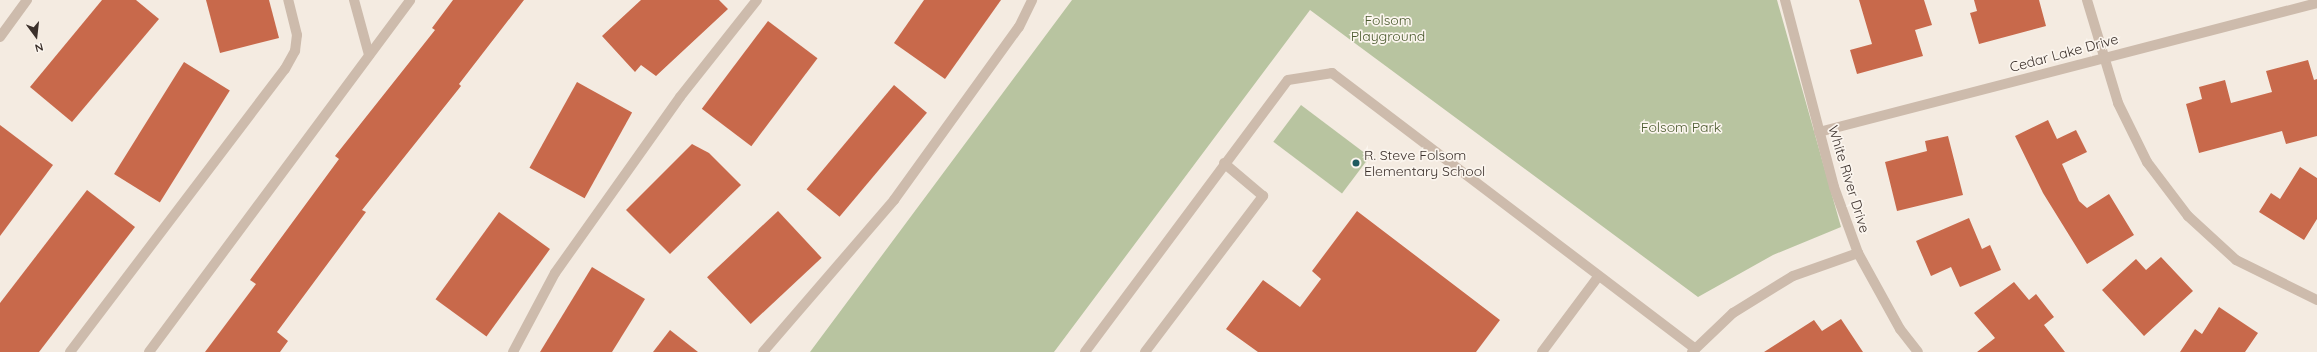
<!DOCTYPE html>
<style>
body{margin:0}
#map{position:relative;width:2317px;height:352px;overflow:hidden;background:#f4ebe1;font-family:Quicksand,sans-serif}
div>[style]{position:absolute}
.green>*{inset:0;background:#b8c4a0;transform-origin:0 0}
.building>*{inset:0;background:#c8694b;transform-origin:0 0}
.lane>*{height:10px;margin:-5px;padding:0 5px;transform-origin:5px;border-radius:5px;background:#cdbbac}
.street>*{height:10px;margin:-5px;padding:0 5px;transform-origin:5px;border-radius:5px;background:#cdbbac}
.dots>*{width:11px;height:11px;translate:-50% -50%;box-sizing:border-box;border:2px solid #fbf5ee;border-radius:50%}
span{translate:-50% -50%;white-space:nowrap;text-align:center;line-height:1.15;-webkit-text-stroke:3.5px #fbf5ee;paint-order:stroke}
.park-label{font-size:14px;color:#4a5a2e}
.street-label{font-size:14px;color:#3b302b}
.poi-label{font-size:14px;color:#3b302b}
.left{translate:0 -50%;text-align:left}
.north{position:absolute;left:16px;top:16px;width:40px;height:40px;-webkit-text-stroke:3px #fbf5ee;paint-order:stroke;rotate:165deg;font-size:11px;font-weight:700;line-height:16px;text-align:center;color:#3b302b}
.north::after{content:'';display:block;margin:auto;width:14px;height:18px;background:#3b302b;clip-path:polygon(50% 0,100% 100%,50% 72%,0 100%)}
</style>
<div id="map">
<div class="green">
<i style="clip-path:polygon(1072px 0,1777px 0,1841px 227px,1773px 255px,1698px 297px,1310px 10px,1054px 352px,810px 352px)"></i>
<i style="left:1301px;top:105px;width:86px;height:46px;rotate:37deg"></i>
</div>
<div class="building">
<i style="clip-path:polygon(102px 0,136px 0,159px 19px,72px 122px,30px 87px)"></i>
<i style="clip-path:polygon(206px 0,269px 0,279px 38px,220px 53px)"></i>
<i style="clip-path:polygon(453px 0,524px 0,459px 84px,461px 86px,362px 210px,366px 212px,277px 332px,288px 341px,280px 352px,205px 352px,256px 284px,250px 280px,339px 159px,335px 156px,435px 30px,432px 28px)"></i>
<i style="clip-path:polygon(641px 0,719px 0,728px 9px,656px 76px,641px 65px,635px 72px,602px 36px)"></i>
<i style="clip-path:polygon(924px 0,1001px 0,945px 79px,894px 43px)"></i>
<i style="clip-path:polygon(1859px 0,1924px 0,1932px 25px,1915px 30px,1923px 56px,1857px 74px,1850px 50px,1872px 44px)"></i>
<i style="clip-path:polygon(1974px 0,2039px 0,2046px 26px,1979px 44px,1970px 13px,1977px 11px)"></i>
<i style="left:768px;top:21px;width:62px;height:110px;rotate:37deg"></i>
<i style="clip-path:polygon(2308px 60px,2314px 80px,2317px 79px,2317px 136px,2286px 144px,2282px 131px,2199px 153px,2186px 104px,2202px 99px,2199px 87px,2225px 80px,2231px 103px,2272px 92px,2266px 71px)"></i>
<i style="left:184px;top:62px;width:54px;height:132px;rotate:32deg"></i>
<i style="left:577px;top:82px;width:63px;height:98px;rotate:29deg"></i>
<i style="left:894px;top:85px;width:43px;height:136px;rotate:40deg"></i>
<i style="clip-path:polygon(2048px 120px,2057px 139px,2076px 130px,2087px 152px,2062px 164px,2079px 201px,2087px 208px,2109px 194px,2134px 235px,2087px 264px,2043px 193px,2015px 136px)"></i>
<i style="clip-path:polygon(0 125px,53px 165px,0 236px)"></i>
<i style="clip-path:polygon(1948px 136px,1963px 195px,1897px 211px,1885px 162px,1927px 151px,1925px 141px)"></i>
<i style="clip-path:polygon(692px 144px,709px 153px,741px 185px,670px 254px,626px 210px)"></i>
<i style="clip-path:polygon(2300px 167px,2317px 178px,2317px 219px,2304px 240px,2259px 212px,2271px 193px,2280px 199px)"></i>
<i style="clip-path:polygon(87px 190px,135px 227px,39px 352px,0 352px,0 303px)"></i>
<i style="left:778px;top:211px;width:64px;height:97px;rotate:47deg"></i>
<i style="clip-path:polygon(1357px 211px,1500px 320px,1476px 352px,1258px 352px,1226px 329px,1263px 280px,1300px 307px,1321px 279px,1312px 271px)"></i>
<i style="left:499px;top:212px;width:63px;height:108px;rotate:36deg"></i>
<i style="clip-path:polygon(1969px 218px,1982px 249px,1990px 245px,2001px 270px,1960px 287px,1951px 267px,1931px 276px,1916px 241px)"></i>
<i style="clip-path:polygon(2161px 257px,2193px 291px,2144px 336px,2102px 290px,2136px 259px,2146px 270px)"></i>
<i style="clip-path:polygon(592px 267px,645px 299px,612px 352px,540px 352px)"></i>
<i style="clip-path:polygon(2014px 282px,2029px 300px,2036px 294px,2054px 317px,2044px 325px,2065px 352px,1977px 352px,1995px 338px,1974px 313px)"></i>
<i style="clip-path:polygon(2219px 307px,2258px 333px,2245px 352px,2180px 352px,2195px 329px,2202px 334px)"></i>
<i style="clip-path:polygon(1841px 319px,1863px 352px,1764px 352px,1814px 320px,1822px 331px)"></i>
<i style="clip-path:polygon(670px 330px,698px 352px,653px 352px)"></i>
</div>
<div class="lane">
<i style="left:354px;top:0;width:57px;rotate:74.7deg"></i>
<i style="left:0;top:37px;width:46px;rotate:-53.9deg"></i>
<i style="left:70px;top:352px;width:355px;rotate:-52.8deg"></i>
<i style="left:285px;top:69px;width:21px;rotate:-61deg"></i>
<i style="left:295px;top:51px;width:16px;rotate:-83deg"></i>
<i style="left:297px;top:35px;width:36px;rotate:-104deg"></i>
<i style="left:149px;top:352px;width:438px;rotate:-53.4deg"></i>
<i style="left:1085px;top:352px;width:339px;rotate:-53.3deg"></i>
<i style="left:1288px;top:80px;width:45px;rotate:-9deg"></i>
<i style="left:1332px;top:73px;width:456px;rotate:37.2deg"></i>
<i style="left:1145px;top:352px;width:196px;rotate:-52.9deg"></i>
<i style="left:1263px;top:196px;width:51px;rotate:-139.8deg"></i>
<i style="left:1542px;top:352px;width:94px;rotate:-53.3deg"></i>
</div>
<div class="street">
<i style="left:1785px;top:0;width:193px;rotate:75.3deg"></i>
<i style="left:1834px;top:187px;width:70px;rotate:70deg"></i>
<i style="left:1858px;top:253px;width:87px;rotate:61.1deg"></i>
<i style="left:1900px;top:329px;width:29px;rotate:52deg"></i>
<i style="left:2087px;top:0;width:108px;rotate:73.2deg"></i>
<i style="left:2118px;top:103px;width:66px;rotate:63.8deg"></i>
<i style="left:2147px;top:162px;width:68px;rotate:52.8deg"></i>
<i style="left:2188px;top:216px;width:65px;rotate:42.5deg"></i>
<i style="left:2236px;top:260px;width:90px;rotate:26.3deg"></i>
<i style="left:1819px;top:132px;width:514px;rotate:-14.52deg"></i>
<i style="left:513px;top:352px;width:89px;rotate:-62deg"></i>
<i style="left:555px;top:273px;width:216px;rotate:-54.6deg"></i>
<i style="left:680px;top:97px;width:124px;rotate:-51.6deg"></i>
<i style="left:763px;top:352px;width:201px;rotate:-49.2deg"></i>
<i style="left:894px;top:200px;width:213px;rotate:-54.2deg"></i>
<i style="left:1019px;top:27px;width:30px;rotate:-64deg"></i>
<i style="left:1692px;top:352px;width:57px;rotate:-43.6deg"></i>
<i style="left:1733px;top:313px;width:70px;rotate:-31.7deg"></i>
<i style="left:1793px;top:276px;width:69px;rotate:-19.5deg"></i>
</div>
<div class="dots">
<i style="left:1356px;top:163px;background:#1f5a5e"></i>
</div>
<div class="park-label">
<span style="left:1388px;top:28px">Folsom<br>Playground</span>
<span style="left:1681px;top:127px">Folsom Park</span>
</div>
<div class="street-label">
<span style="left:2064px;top:53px;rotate:-15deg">Cedar Lake Drive</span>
<span style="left:1849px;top:179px;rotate:73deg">White River Drive</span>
</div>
<div class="poi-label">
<span class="left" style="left:1364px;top:163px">R. Steve Folsom<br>Elementary School</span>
</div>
<div class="north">N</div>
</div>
